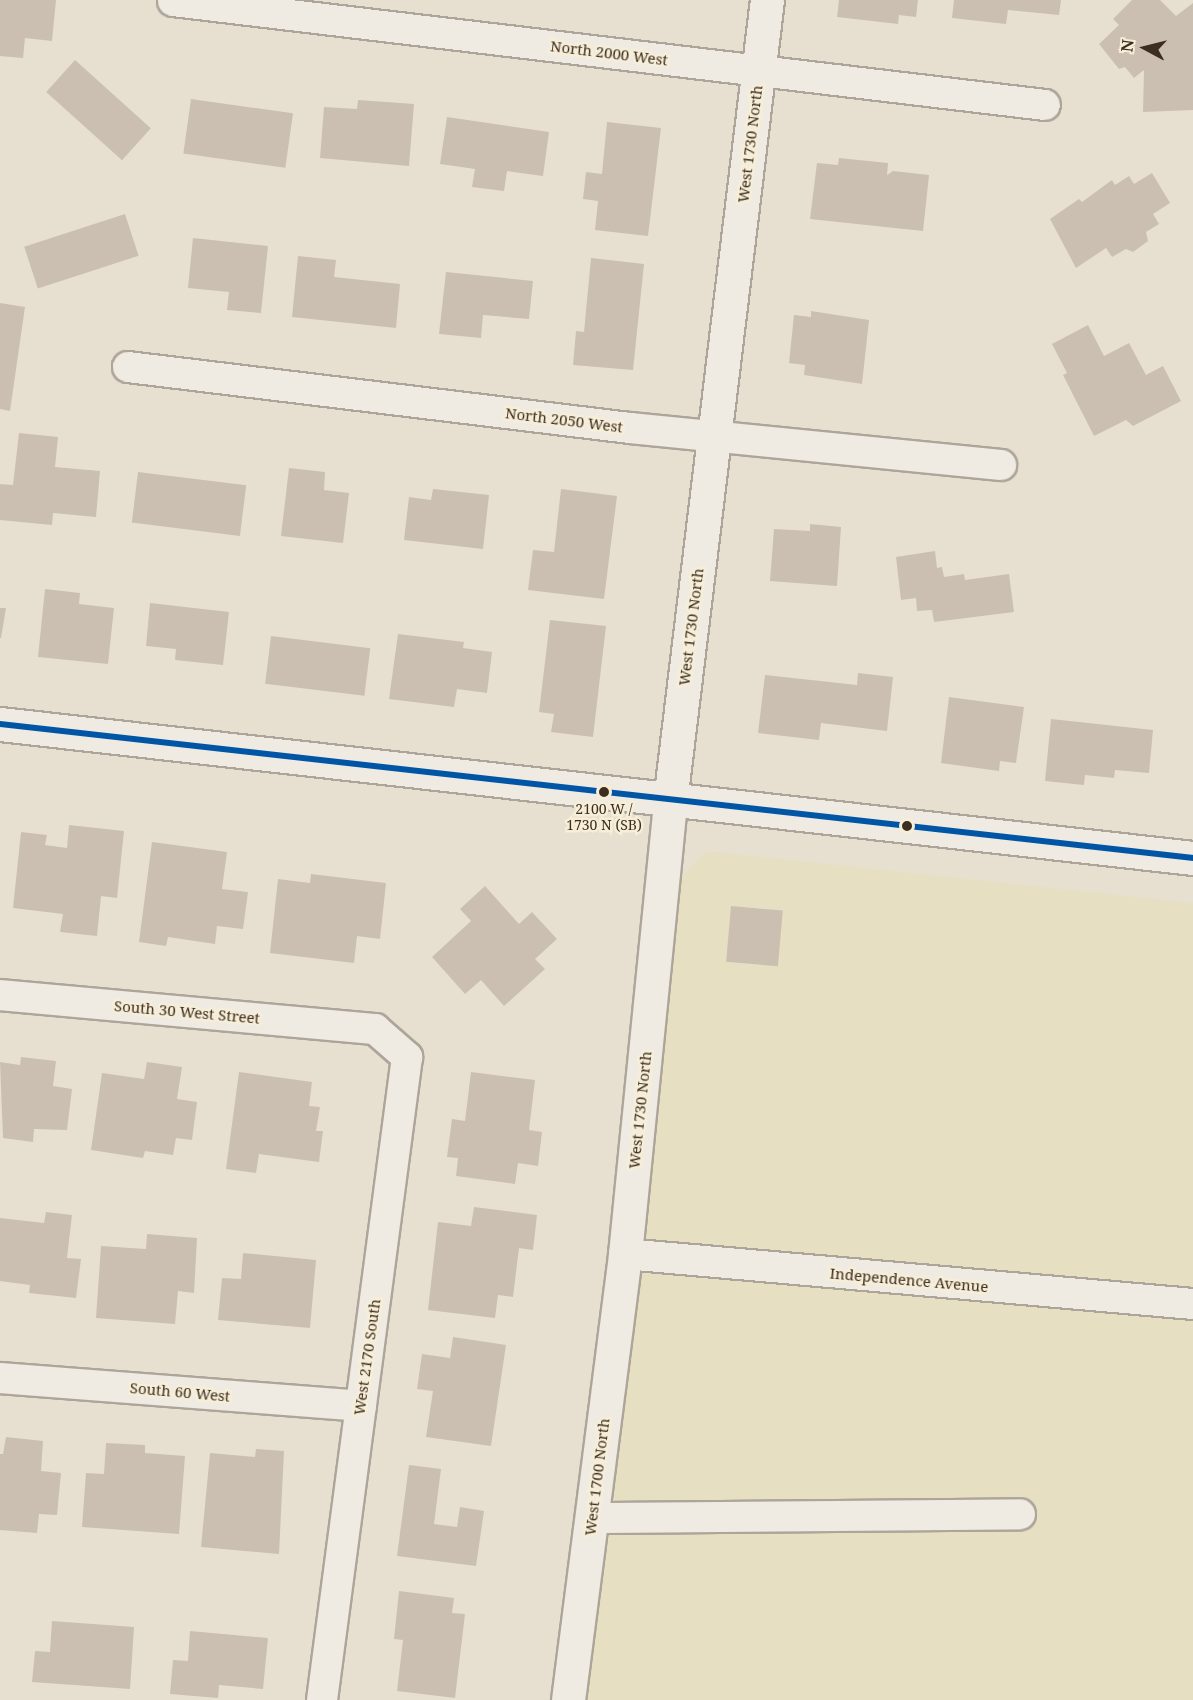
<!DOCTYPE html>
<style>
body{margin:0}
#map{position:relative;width:1193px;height:1700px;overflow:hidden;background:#e7e0d1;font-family:"Noto Serif",serif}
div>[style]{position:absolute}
.farmland>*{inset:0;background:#e6dfc2}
.building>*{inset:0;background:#cbbfb2;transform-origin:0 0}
.roads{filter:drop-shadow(2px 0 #ada599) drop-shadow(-2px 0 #ada599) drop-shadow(0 2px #ada599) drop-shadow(0 -2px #ada599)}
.minor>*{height:30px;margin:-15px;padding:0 15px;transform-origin:15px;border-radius:15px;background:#efebe3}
.tertiary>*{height:33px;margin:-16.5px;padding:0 16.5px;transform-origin:16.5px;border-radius:16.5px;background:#efebe3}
.bus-1>*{height:6px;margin:-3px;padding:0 3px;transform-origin:3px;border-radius:3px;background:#0055a4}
.dots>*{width:16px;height:16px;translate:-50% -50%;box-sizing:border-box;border:3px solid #f7eed8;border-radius:50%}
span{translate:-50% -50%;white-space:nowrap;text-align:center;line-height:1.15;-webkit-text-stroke:5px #f7eed8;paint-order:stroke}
.bus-label{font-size:14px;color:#3d2e20}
.street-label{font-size:15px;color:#3d2e20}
.north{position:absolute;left:1115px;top:18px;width:60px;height:60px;-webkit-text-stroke:4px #f7eed8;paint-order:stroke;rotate:277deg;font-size:16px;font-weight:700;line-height:24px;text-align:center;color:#3d2e20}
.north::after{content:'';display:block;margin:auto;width:21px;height:27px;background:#3d2e20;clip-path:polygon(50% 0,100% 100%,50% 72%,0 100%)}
</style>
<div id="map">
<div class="farmland">
<i style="clip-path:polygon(707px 851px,1193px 903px,1193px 1700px,579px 1700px,680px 878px)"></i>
</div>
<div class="building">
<i style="clip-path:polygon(0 0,56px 0,52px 41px,25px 38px,23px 58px,0 56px)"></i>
<i style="clip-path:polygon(839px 0,918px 0,916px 17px,899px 15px,898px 24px,837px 17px)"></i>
<i style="clip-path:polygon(954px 0,1061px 0,1059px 15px,1008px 10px,1006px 24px,952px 18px)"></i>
<i style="clip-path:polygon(1132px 0,1160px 0,1176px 16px,1193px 3px,1193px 110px,1143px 112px,1144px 70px,1134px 78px,1125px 67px,1119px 69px,1099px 44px,1119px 25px,1113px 19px)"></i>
<i style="left:75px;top:60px;width:102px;height:43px;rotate:42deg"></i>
<i style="left:191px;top:99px;width:103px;height:55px;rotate:8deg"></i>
<i style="clip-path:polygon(358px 100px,414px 104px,409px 166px,320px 158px,324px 107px,357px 109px)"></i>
<i style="clip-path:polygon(447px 117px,549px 132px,543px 176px,507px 171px,504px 191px,472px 187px,475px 169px,440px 164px)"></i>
<i style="clip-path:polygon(607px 122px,661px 128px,648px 236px,595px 230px,598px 201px,583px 199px,586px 172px,602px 174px)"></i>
<i style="clip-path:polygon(839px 158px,888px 163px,887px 175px,893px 171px,929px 175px,923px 231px,810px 219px,817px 163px,838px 165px)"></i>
<i style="clip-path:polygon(1152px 173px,1170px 203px,1153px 214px,1159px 224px,1146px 232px,1148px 241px,1133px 252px,1126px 249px,1112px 257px,1106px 248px,1076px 268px,1050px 219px,1079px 199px,1082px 202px,1112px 180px,1115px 185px,1129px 176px,1134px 184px)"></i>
<i style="left:125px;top:214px;width:44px;height:106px;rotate:72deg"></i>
<i style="clip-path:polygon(193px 238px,268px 246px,261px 313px,227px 310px,229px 292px,188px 288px)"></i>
<i style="clip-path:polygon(298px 256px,336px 260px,334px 277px,400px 284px,396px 328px,292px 317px)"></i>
<i style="clip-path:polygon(591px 258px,644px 264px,633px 370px,573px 365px,576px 331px,584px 332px)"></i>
<i style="clip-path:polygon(446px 272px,533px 281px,529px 319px,483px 315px,481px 338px,439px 334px)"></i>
<i style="clip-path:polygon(0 303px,25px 307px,10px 411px,0 409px)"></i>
<i style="clip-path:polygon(811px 311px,869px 320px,862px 384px,804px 375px,805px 365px,789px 363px,794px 315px,811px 317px)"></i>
<i style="clip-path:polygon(1088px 325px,1104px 356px,1129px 343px,1146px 375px,1163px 366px,1181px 401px,1133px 426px,1126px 420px,1094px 436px,1063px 375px,1067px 373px,1052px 344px)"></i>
<i style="clip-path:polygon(19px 433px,58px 437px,55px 467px,100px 471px,96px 517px,53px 513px,52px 525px,0 520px,0 484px,13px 485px)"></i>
<i style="clip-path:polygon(289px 468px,325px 472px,324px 490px,349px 493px,343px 543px,281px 536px)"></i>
<i style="left:138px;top:472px;width:109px;height:51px;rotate:7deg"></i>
<i style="clip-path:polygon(433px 489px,489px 495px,483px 549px,404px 540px,409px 497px,431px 500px)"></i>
<i style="clip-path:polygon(561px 489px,617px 496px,604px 599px,528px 590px,533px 550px,554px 552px)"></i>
<i style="clip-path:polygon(810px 524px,841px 527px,837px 586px,770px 581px,774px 529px,810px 531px)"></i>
<i style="clip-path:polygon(935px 551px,937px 568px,942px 567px,944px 577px,964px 574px,965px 580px,1009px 574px,1014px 612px,934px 622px,932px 610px,917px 611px,916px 598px,901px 600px,896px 557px)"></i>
<i style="clip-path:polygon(45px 589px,80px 593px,79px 604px,114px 608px,108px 664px,38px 657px)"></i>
<i style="clip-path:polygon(150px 603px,229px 612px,223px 665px,175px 660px,176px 649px,146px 646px)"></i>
<i style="clip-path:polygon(0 608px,6px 608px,1px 638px,0 638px)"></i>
<i style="clip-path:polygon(550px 620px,606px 626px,593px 737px,551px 732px,554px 714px,539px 712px)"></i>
<i style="clip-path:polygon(398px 634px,464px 642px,463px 648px,492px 652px,487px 693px,457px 689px,454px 707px,389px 699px)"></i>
<i style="left:271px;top:636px;width:100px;height:48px;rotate:7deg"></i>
<i style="clip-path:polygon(858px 673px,893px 677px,887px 731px,821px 723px,819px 740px,758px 733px,765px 675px,857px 685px)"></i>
<i style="clip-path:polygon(949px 697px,1024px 707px,1016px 763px,1000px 761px,999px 771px,941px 763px)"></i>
<i style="clip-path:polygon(1051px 719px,1153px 730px,1149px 773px,1115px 770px,1114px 778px,1085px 775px,1084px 785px,1045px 781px)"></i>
<i style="clip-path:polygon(69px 825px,124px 831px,117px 898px,101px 896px,97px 936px,60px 932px,63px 914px,13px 908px,21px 832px,47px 835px,45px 845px,67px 848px)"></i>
<i style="clip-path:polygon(152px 842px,227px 852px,222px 889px,248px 892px,243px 929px,217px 926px,215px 944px,168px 937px,166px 946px,139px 942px)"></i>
<i style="clip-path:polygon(311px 874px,386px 883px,380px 939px,357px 936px,354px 963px,270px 953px,278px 879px,310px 883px)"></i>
<i style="clip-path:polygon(485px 886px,519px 924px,532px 912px,557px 939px,535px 959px,545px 969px,504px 1006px,481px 980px,465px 994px,432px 957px,471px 921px,460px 909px)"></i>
<i style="left:731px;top:906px;width:52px;height:56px;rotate:5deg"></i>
<i style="clip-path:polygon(21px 1057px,56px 1061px,53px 1086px,72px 1089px,67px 1130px,34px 1129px,33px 1142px,3px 1138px,0 1062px,20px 1065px)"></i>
<i style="clip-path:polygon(147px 1062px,182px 1067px,177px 1099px,197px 1102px,192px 1140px,176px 1138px,173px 1155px,145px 1151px,143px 1158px,91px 1150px,102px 1073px,144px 1079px)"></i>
<i style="clip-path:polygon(239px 1072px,312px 1082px,309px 1106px,320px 1107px,316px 1131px,323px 1131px,319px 1162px,259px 1154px,256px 1173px,226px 1169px)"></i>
<i style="clip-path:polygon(471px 1072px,535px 1080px,529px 1130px,542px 1132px,538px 1166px,518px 1163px,515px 1184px,456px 1176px,458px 1158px,447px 1157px,452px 1119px,465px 1121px)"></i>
<i style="clip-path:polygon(474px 1207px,537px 1215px,533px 1250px,519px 1248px,513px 1297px,498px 1295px,495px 1318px,428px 1310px,438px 1222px,471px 1226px)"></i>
<i style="clip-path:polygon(46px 1212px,72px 1215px,67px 1258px,81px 1259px,76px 1298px,29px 1293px,30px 1285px,0 1281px,0 1218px,44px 1223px)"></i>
<i style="clip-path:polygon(147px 1234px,197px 1238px,194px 1293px,178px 1291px,175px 1324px,96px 1318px,101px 1246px,146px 1249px)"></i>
<i style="clip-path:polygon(243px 1253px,316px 1260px,310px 1328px,218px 1320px,222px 1278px,241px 1279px)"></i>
<i style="clip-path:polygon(453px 1337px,506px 1345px,491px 1446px,426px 1437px,433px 1391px,417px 1389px,422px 1354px,450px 1358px)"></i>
<i style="clip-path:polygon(6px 1437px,43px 1441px,41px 1471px,61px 1473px,57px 1515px,39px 1514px,37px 1533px,0 1530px,0 1454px,3px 1454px)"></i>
<i style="clip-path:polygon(106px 1443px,145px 1445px,145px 1453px,185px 1456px,179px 1534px,82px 1527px,86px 1473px,104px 1474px)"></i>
<i style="clip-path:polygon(256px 1449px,284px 1451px,279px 1554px,201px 1547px,210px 1453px,255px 1457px)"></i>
<i style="clip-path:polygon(409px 1465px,441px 1469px,434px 1524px,457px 1527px,460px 1507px,484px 1511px,476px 1566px,397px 1556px)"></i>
<i style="clip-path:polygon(399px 1591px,454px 1598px,452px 1613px,465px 1614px,455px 1698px,397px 1691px,403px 1640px,394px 1639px)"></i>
<i style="clip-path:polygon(52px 1621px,134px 1627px,130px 1689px,32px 1682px,35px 1651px,50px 1652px)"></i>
<i style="clip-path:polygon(190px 1631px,268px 1638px,263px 1689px,219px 1685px,218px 1698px,170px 1694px,173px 1660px,188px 1661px)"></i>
</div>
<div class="roads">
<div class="minor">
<i style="left:173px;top:1px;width:878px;rotate:6.8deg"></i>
<i style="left:128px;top:367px;width:506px;rotate:6.93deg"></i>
<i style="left:630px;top:428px;width:373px;rotate:5.7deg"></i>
<i style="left:0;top:995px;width:377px;rotate:5.2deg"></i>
<i style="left:375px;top:1029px;width:43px;rotate:41.2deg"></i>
<i style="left:407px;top:1057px;width:649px;rotate:97.53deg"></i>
<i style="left:625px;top:1254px;width:570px;rotate:5.03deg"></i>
<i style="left:0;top:1378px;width:362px;rotate:4.4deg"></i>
<i style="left:593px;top:1518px;width:427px;rotate:-0.5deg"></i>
</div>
<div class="tertiary">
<i style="left:0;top:724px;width:1201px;rotate:6.41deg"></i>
<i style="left:568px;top:1700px;width:450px;rotate:-82.7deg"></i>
<i style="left:625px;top:1254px;width:455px;rotate:-84.3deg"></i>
<i style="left:670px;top:801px;width:807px;rotate:-83.1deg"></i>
</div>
</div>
<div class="bus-1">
<i style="left:0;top:724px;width:1201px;rotate:6.41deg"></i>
</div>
<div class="dots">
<i style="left:604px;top:792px;background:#3d2e20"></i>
<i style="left:907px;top:826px;background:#3d2e20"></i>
</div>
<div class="bus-label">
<span style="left:604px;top:817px">2100 W /<br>1730 N (SB)</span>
</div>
<div class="street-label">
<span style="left:609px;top:53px;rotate:7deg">North 2000 West</span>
<span style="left:750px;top:144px;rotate:-83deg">West 1730 North</span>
<span style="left:564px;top:420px;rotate:7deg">North 2050 West</span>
<span style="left:691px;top:627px;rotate:-83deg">West 1730 North</span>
<span style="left:187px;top:1012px;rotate:5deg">South 30 West Street</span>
<span style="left:640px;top:1110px;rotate:-84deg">West 1730 North</span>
<span style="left:909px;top:1280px;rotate:5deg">Independence Avenue</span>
<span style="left:367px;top:1357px;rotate:-82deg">West 2170 South</span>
<span style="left:180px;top:1392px;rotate:5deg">South 60 West</span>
<span style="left:597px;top:1477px;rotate:-83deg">West 1700 North</span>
</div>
<div class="north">N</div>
</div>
